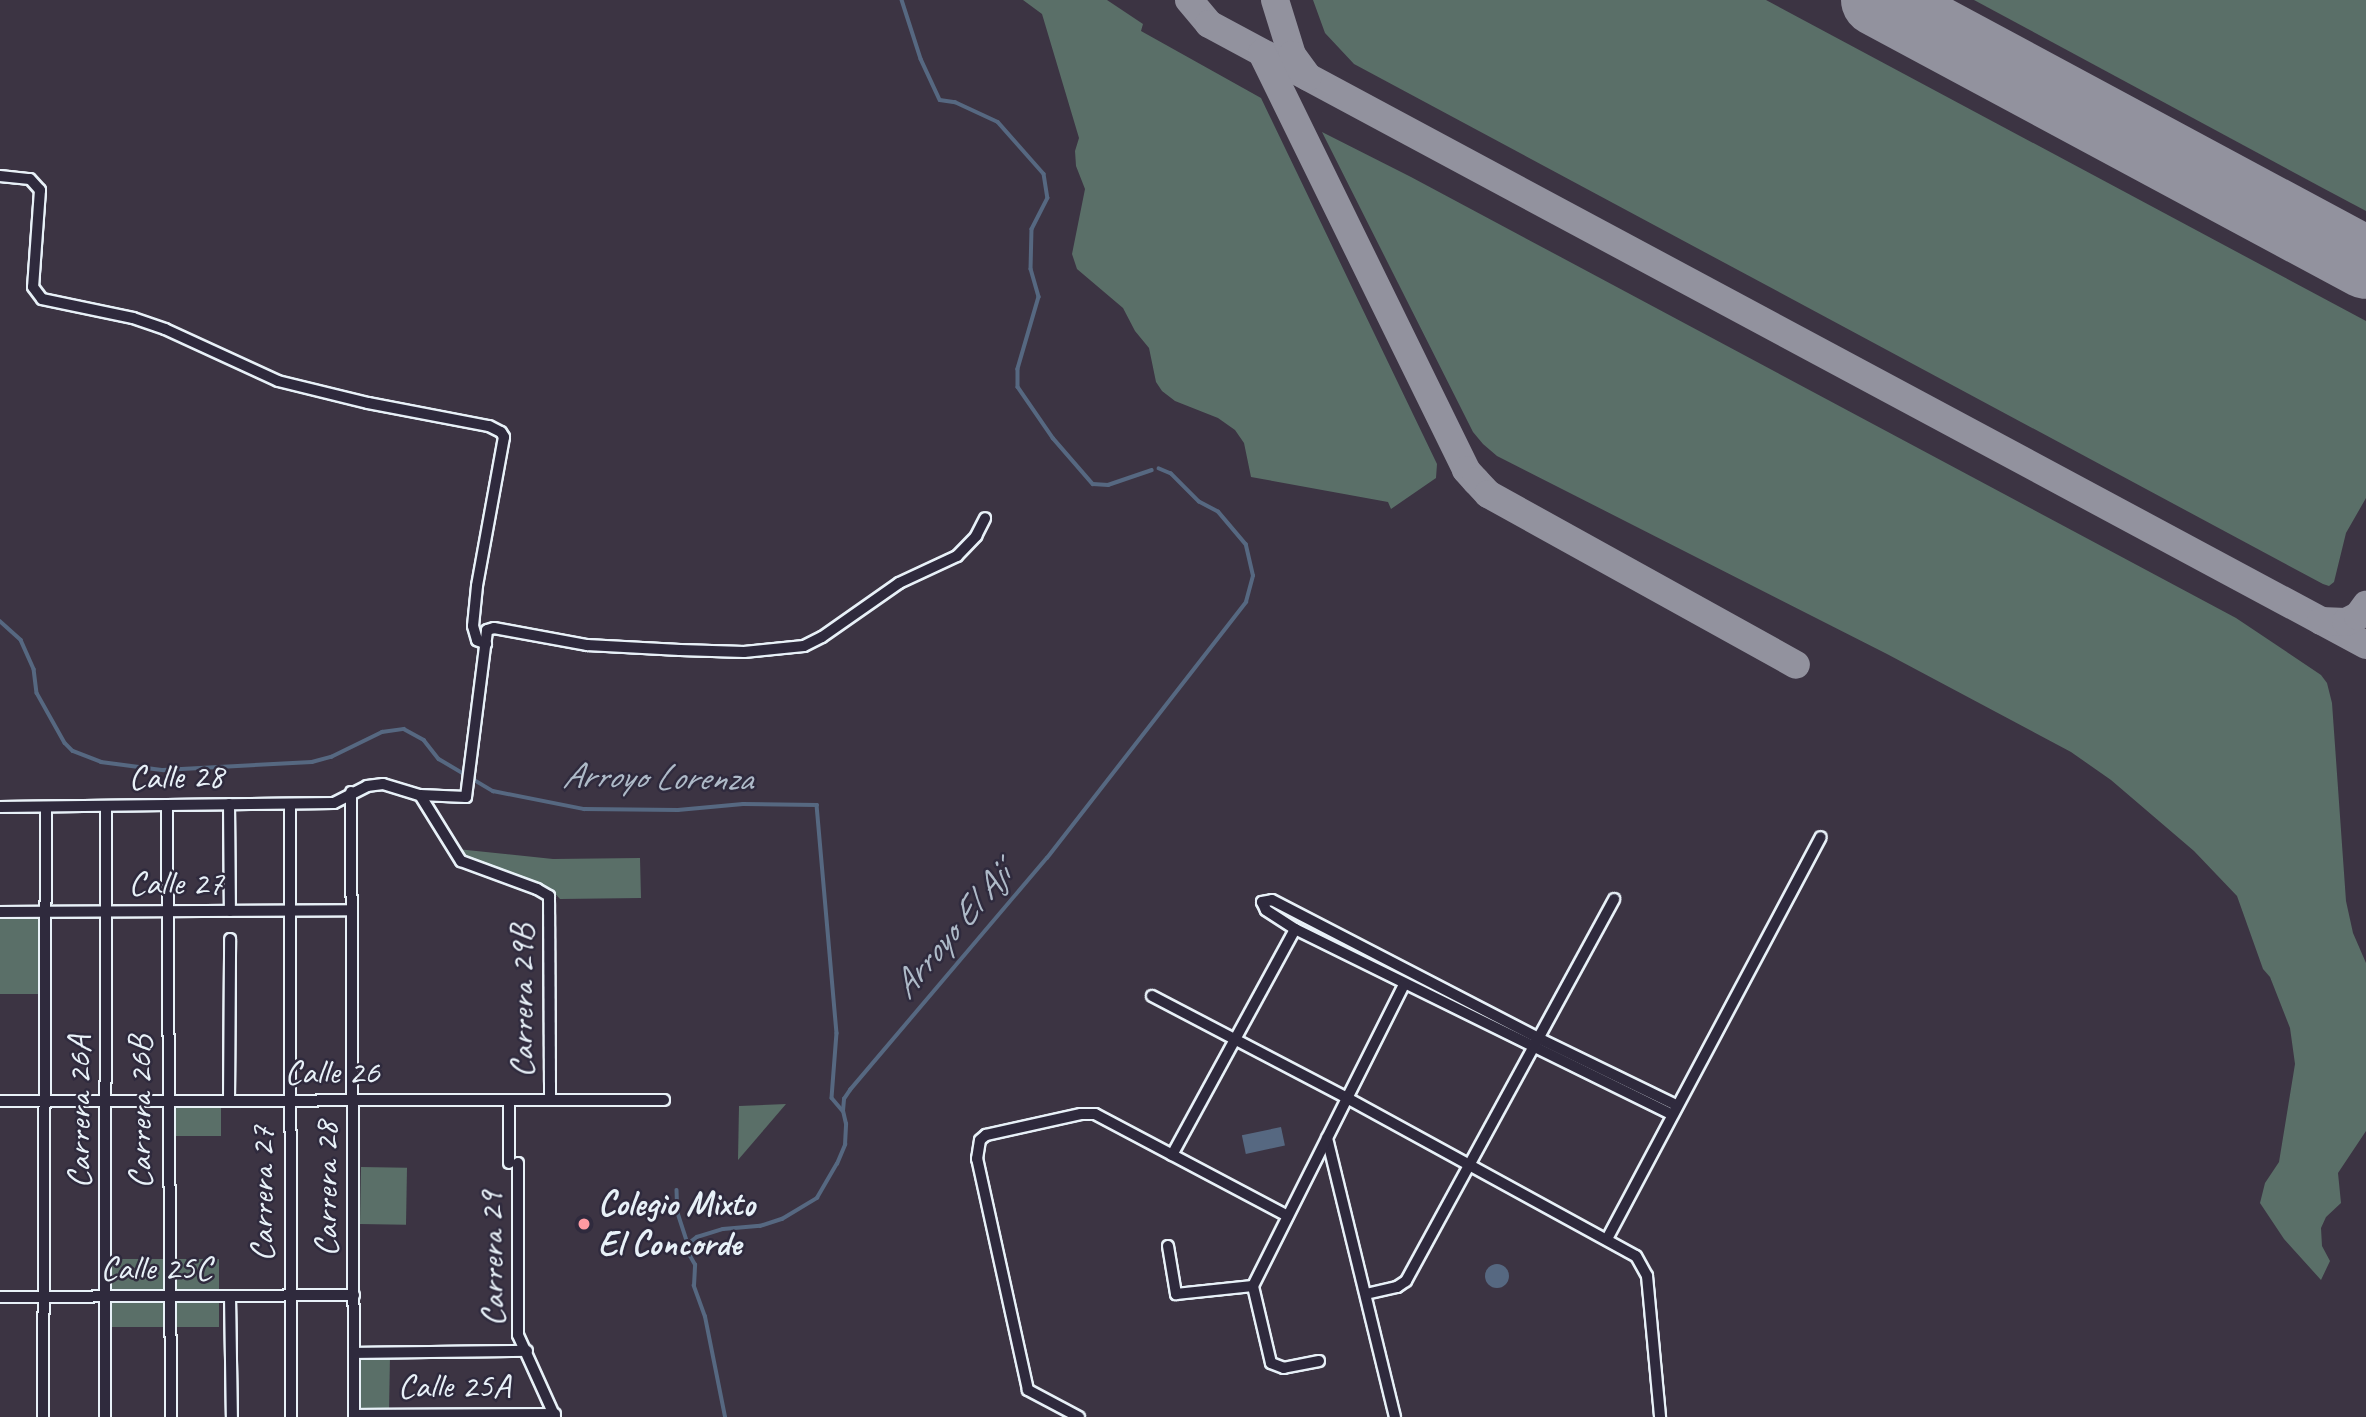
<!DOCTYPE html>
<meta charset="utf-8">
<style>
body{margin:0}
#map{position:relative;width:2366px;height:1417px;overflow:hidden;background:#3c3443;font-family:Caveat,sans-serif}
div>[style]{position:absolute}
.green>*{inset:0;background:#5a6f68;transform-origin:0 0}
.water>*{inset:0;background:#566881;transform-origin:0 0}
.round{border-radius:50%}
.stream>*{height:3.5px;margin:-1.75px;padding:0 1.75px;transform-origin:1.75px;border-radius:1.75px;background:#566881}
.taxiway>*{height:28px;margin:-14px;padding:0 14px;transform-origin:14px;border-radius:14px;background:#92929e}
.runway>*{height:72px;margin:-36px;padding:0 36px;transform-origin:36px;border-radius:36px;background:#92929e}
.roads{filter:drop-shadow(2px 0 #e8f1f8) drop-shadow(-2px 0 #e8f1f8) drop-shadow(0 2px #e8f1f8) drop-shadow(0 -2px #e8f1f8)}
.minor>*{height:10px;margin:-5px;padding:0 5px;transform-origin:5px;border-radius:5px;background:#2f2a3d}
.dots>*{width:19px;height:19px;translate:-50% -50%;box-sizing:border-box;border:4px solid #2f2a3d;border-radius:50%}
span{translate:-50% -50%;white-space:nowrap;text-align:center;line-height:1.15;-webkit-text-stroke:5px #2f2a3d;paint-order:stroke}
.street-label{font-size:35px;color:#e8f1f8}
.poi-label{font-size:35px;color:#e8f1f8;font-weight:700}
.left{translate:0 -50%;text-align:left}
.water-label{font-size:37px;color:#aebac8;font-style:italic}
</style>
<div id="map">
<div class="green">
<i style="clip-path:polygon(1023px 0,1107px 0,1143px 24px,1141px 31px,1261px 98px,1437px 464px,1436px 478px,1391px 509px,1388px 502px,1251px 477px,1244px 443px,1235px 430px,1218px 418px,1175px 401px,1162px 391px,1156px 382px,1149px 348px,1135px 331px,1123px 308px,1077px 269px,1072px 254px,1085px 189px,1076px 166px,1075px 151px,1079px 138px,1042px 14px)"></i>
<i style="clip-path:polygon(1313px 0,1766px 0,2366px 321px,2366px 498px,2346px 533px,2334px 582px,2329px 586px,2323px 584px,1354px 64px,1325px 33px)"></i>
<i style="clip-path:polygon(1974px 0,2366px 0,2366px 211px,2319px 186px)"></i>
<i style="clip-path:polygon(1322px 132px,1411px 177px,2236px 618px,2321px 675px,2327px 683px,2332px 703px,2346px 901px,2353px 933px,2366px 963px,2366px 1131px,2338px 1173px,2341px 1203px,2326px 1217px,2321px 1228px,2322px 1246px,2330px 1261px,2321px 1280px,2284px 1239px,2260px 1203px,2265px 1183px,2279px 1162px,2295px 1064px,2290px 1028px,2270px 977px,2263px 969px,2237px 896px,2194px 851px,2111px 780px,2071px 752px,1887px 654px,1497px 456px,1483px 444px,1473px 432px)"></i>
<i style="clip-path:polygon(457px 849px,553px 859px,640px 858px,641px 898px,560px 899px,550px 888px,473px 861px)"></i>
<i style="left:0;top:919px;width:44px;height:75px"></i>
<i style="left:221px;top:1103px;width:33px;height:50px;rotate:90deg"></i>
<i style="clip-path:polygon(786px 1104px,738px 1160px,739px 1106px)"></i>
<i style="left:361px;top:1167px;width:46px;height:57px;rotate:1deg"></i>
<i style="left:110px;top:1259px;width:109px;height:68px"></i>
<i style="left:390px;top:1355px;width:56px;height:33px;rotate:91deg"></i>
</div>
<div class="water">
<i style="left:1281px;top:1127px;width:19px;height:40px;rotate:78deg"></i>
<i class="round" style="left:1485px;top:1264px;width:24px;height:24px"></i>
</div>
<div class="stream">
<i style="left:902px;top:0;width:62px;rotate:72.1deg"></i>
<i style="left:921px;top:59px;width:45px;rotate:65.1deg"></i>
<i style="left:940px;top:100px;width:15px;rotate:8deg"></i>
<i style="left:955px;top:102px;width:47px;rotate:24.9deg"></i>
<i style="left:998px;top:122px;width:69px;rotate:48.5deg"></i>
<i style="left:1044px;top:174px;width:24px;rotate:81deg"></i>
<i style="left:1048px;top:198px;width:35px;rotate:117deg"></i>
<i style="left:1032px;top:229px;width:40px;rotate:91.4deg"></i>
<i style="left:1031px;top:269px;width:29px;rotate:74deg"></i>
<i style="left:1039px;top:297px;width:75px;rotate:106.3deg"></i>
<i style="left:1018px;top:369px;width:18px;rotate:90deg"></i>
<i style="left:1018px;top:387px;width:62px;rotate:55.5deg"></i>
<i style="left:1053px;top:438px;width:61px;rotate:49deg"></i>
<i style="left:1093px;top:484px;width:15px;rotate:4deg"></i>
<i style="left:1108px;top:485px;width:46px;rotate:-18.8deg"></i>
<i style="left:0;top:621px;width:28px;rotate:42deg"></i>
<i style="left:21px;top:640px;width:32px;rotate:66deg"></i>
<i style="left:34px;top:669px;width:24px;rotate:83deg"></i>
<i style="left:37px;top:693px;width:57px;rotate:60.8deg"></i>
<i style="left:65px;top:743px;width:11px;rotate:45deg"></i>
<i style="left:73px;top:751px;width:30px;rotate:21deg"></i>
<i style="left:101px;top:762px;width:63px;rotate:7.4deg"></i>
<i style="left:163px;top:770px;width:149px;rotate:-3.1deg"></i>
<i style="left:312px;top:762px;width:20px;rotate:-15deg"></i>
<i style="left:331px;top:757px;width:57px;rotate:-26.1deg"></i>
<i style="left:382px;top:732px;width:22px;rotate:-8deg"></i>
<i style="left:404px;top:729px;width:23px;rotate:29deg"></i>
<i style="left:424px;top:740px;width:24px;rotate:52deg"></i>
<i style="left:439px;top:759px;width:63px;rotate:30.7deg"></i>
<i style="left:493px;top:791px;width:93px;rotate:11.2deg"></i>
<i style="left:584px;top:809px;width:94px;rotate:0.6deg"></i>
<i style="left:678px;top:810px;width:65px;rotate:-5.3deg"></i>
<i style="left:743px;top:804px;width:74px;rotate:0.8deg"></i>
<i style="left:817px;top:805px;width:229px;rotate:85deg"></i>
<i style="left:837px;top:1033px;width:65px;rotate:94.4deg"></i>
<i style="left:832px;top:1098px;width:17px;rotate:50deg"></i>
<i style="left:677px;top:1190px;width:23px;rotate:88deg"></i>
<i style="left:678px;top:1213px;width:33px;rotate:72deg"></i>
<i style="left:725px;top:1417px;width:102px;rotate:-101.3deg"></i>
<i style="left:705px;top:1317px;width:33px;rotate:-110deg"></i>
<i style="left:694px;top:1286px;width:21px;rotate:-87deg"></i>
<i style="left:695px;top:1265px;width:16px;rotate:-120deg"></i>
<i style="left:687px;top:1251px;width:7px;rotate:-82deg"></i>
<i style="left:688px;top:1244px;width:11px;rotate:-38deg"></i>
<i style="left:697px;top:1237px;width:27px;rotate:-17deg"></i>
<i style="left:723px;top:1229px;width:37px;rotate:-5deg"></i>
<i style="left:760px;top:1226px;width:23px;rotate:-18deg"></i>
<i style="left:782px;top:1219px;width:41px;rotate:-31deg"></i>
<i style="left:817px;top:1198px;width:39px;rotate:-60deg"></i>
<i style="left:837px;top:1164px;width:21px;rotate:-67deg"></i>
<i style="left:845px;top:1145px;width:21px;rotate:-87deg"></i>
<i style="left:846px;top:1124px;width:13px;rotate:-103deg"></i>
<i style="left:843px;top:1111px;width:12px;rotate:-85deg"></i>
<i style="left:844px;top:1099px;width:11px;rotate:-56deg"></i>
<i style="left:850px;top:1090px;width:304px;rotate:-49.7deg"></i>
<i style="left:1047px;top:858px;width:324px;rotate:-52.1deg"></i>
<i style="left:1246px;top:602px;width:27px;rotate:-75deg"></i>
<i style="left:1253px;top:576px;width:32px;rotate:-103deg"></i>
<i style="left:1246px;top:545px;width:43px;rotate:-130.3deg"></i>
<i style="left:1218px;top:512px;width:21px;rotate:-152deg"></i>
<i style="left:1199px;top:502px;width:40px;rotate:-135deg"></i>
<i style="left:1171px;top:474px;width:13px;rotate:-157deg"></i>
</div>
<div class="taxiway">
<i style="left:1189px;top:0;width:31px;rotate:50deg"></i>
<i style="left:1209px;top:24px;width:1313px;rotate:28.22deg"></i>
<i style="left:1275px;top:0;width:58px;rotate:72.8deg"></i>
<i style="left:1292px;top:55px;width:27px;rotate:54deg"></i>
<i style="left:1262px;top:53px;width:464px;rotate:63.9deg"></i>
<i style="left:1466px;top:470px;width:15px;rotate:48deg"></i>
<i style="left:1476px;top:481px;width:18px;rotate:47deg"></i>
<i style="left:1488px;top:494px;width:352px;rotate:29deg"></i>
<i style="left:2321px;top:621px;width:25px;rotate:2deg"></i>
<i style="left:2346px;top:622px;width:13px;rotate:-27deg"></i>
<i style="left:2358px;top:616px;width:14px;rotate:-54deg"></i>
</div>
<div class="runway">
<i style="left:1877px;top:0;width:555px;rotate:28.27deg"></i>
</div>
<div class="roads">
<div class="minor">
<i style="left:0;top:176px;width:30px;rotate:6deg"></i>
<i style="left:30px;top:179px;width:15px;rotate:48deg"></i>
<i style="left:40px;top:190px;width:97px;rotate:94.1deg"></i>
<i style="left:33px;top:287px;width:15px;rotate:53deg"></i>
<i style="left:42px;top:299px;width:93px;rotate:11.8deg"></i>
<i style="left:133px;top:318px;width:34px;rotate:19deg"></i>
<i style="left:165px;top:329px;width:124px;rotate:24.7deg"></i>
<i style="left:278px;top:381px;width:93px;rotate:13.7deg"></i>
<i style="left:368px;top:403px;width:123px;rotate:10.8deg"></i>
<i style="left:489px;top:426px;width:13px;rotate:27deg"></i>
<i style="left:501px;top:432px;width:6px;rotate:59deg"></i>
<i style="left:504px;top:437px;width:151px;rotate:100.3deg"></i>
<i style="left:477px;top:586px;width:40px;rotate:95.7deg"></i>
<i style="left:473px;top:626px;width:15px;rotate:74deg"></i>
<i style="left:477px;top:640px;width:10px;rotate:24deg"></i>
<i style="left:351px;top:792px;width:625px;rotate:89.72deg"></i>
<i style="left:420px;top:795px;width:78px;rotate:58.2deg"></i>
<i style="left:461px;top:861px;width:81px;rotate:20.2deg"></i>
<i style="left:537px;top:889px;width:14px;rotate:30deg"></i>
<i style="left:549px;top:896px;width:203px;rotate:89.7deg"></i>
<i style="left:229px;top:804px;width:107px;rotate:89.5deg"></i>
<i style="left:290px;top:804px;width:613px;rotate:89.91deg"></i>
<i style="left:167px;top:806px;width:611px;rotate:89.62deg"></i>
<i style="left:0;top:807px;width:334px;rotate:-0.7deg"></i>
<i style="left:334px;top:803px;width:37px;rotate:-27deg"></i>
<i style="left:367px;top:786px;width:16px;rotate:-7deg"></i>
<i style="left:383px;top:784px;width:39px;rotate:17deg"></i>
<i style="left:420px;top:795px;width:46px;rotate:2.5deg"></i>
<i style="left:466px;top:797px;width:168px;rotate:-82.8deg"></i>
<i style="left:487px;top:630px;width:7px;rotate:-16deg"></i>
<i style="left:494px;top:628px;width:95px;rotate:10.4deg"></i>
<i style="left:587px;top:645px;width:93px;rotate:3.1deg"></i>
<i style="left:680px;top:650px;width:64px;rotate:1.8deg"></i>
<i style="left:744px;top:652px;width:60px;rotate:-5.7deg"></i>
<i style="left:804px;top:646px;width:20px;rotate:-27deg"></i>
<i style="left:822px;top:637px;width:94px;rotate:-35deg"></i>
<i style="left:899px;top:583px;width:64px;rotate:-25deg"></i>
<i style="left:957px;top:556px;width:28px;rotate:-46deg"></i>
<i style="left:976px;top:536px;width:20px;rotate:-63deg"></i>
<i style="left:0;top:912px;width:352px;rotate:-0.3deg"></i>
<i style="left:1152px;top:996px;width:220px;rotate:27.6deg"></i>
<i style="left:1347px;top:1098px;width:329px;rotate:28.7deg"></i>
<i style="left:1636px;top:1256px;width:23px;rotate:61deg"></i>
<i style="left:1647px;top:1276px;width:142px;rotate:84.7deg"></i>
<i style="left:229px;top:1100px;width:161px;rotate:-89.6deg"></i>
<i style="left:509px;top:1100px;width:63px;rotate:90deg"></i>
<i style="left:0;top:1101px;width:664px;rotate:-0.09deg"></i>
<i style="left:1671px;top:1114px;width:419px;rotate:-153.8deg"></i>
<i style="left:1295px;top:929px;width:35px;rotate:-147deg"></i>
<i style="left:1266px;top:910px;width:9px;rotate:-117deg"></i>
<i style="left:1262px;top:902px;width:10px;rotate:-11deg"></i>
<i style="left:1272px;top:900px;width:300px;rotate:27.4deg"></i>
<i style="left:1538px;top:1038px;width:153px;rotate:25.9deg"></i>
<i style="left:1327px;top:1138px;width:287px;rotate:76.3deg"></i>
<i style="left:1172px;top:1155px;width:257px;rotate:-61.4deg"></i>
<i style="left:518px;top:1163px;width:172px;rotate:90deg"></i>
<i style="left:518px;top:1335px;width:90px;rotate:65.7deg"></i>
<i style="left:1607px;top:1239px;width:455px;rotate:-62deg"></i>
<i style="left:1168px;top:1246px;width:49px;rotate:80.5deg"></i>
<i style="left:1176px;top:1294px;width:77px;rotate:-5.9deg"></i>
<i style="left:1366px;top:1294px;width:32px;rotate:-13deg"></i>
<i style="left:1397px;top:1287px;width:11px;rotate:-34deg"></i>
<i style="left:1406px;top:1281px;width:435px;rotate:-61.4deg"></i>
<i style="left:230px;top:1296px;width:121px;rotate:89.1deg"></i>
<i style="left:0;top:1297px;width:354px;rotate:-0.3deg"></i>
<i style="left:354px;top:1353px;width:173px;rotate:-0.7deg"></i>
<i style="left:1319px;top:1361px;width:36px;rotate:169deg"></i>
<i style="left:1284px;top:1368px;width:14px;rotate:-159deg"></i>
<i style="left:1271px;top:1363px;width:79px;rotate:-103.2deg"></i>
<i style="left:1253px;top:1286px;width:337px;rotate:-63.4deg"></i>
<i style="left:354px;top:1415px;width:201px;rotate:-0.3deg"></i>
<i style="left:43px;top:1417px;width:610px;rotate:-89.72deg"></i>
<i style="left:105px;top:1417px;width:610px;rotate:-89.91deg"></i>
<i style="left:1079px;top:1417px;width:58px;rotate:-152.1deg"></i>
<i style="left:1028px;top:1390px;width:237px;rotate:-102.4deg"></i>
<i style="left:977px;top:1159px;width:19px;rotate:-81deg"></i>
<i style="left:980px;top:1140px;width:8px;rotate:-40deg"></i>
<i style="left:986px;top:1135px;width:97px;rotate:-12.5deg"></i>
<i style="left:1081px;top:1114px;width:14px"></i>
<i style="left:1095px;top:1114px;width:218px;rotate:27.9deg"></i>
</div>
</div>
<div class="dots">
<i style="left:584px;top:1224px;background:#ff9aa2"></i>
</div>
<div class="street-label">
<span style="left:176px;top:777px;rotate:-1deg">Calle 28</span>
<span style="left:176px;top:883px">Calle 27</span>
<span style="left:522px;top:1001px;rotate:-90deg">Carrera 29B</span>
<span style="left:332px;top:1072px">Calle 26</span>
<span style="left:79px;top:1112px;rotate:-90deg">Carrera 26A</span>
<span style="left:140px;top:1112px;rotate:-90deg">Carrera 26B</span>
<span style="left:326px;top:1189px;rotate:-90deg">Carrera 28</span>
<span style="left:262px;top:1194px;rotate:-90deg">Carrera 27</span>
<span style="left:492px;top:1259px;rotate:-91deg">Carrera 29</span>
<span style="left:156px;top:1268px">Calle 25C</span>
<span style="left:454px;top:1386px">Calle 25A</span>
</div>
<div class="poi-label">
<span class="left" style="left:598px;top:1224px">Colegio Mixto<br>El Concorde</span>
</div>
<div class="water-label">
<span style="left:657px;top:777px;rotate:1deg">Arroyo Lorenza</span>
<span style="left:951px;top:931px;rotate:-50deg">Arroyo El Ají</span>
</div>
</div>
